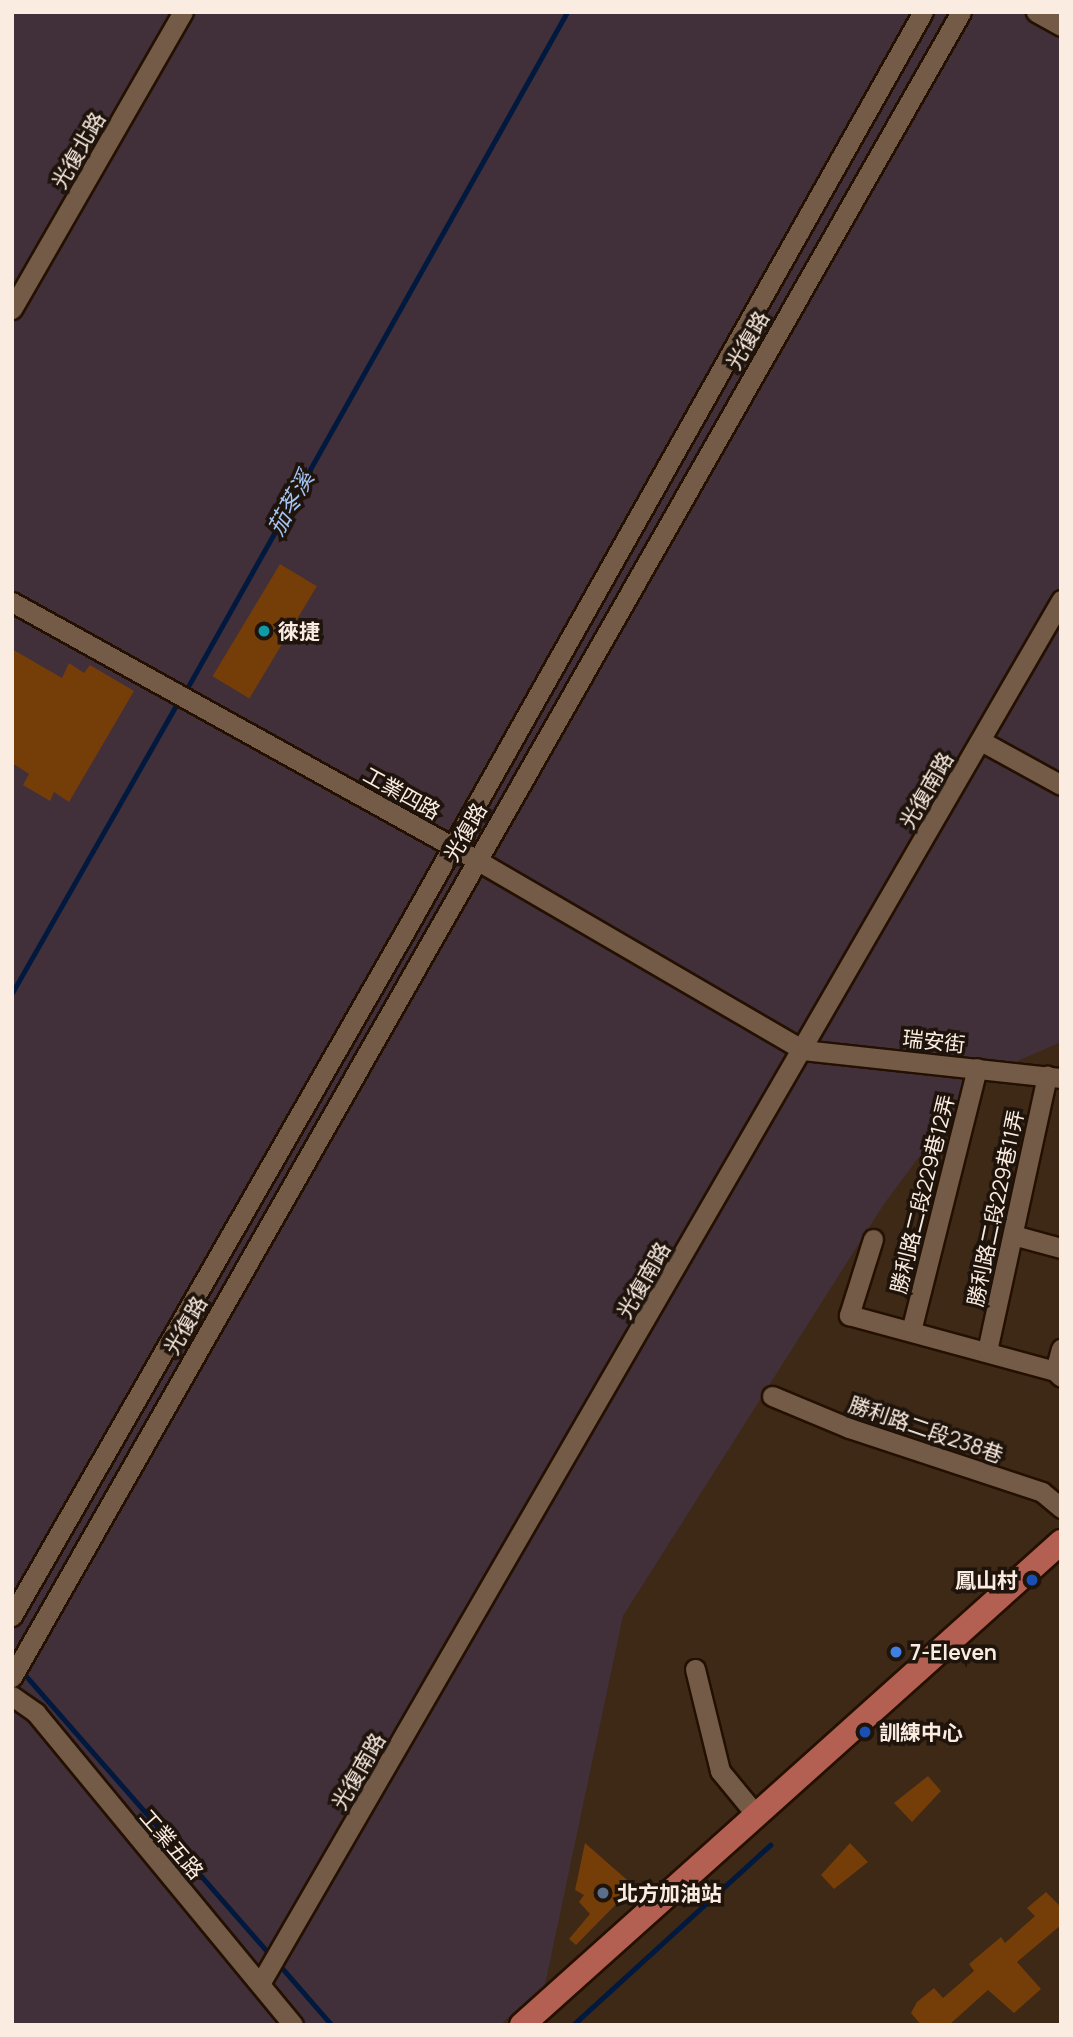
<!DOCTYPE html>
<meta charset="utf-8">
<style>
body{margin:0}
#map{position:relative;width:1073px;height:2037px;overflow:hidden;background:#3e2816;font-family:Manrope,"Noto Sans TC",sans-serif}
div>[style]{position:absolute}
.industrial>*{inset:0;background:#412f39}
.stream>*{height:4.5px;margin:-2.25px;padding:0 2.25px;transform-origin:2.25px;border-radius:2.25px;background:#01193f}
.building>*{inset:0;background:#753d07;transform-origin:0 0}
.roads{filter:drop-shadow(2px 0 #241001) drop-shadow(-2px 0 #241001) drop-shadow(0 2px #241001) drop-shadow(0 -2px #241001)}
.minor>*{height:19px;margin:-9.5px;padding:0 9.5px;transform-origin:9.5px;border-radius:9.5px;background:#735b47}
.major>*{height:24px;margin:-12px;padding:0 12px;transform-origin:12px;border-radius:12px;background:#b35f51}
.dots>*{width:19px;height:19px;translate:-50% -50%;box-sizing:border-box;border:4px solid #1e140c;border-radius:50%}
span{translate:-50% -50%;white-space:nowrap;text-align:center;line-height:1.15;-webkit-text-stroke:7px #1e140c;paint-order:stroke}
.street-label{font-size:21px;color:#fbece1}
.poi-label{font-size:21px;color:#fbece1;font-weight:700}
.left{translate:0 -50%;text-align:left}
.right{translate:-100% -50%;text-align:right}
.water-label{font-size:23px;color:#a3c4f4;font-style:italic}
.frame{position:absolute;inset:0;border:14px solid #fbece1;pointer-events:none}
</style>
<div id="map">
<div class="industrial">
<i style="clip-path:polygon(12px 12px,1061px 12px,1061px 1042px,977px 1079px,884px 1204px,623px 1616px,545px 1985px,500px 2025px,12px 2025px)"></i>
</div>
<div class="stream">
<i style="left:185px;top:692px;width:780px;rotate:-60.67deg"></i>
<i style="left:12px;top:993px;width:335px;rotate:-60.3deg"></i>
<i style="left:21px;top:1670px;width:380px;rotate:48.8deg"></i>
<i style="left:277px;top:1962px;width:84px;rotate:48.9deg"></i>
<i style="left:573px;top:2025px;width:267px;rotate:-42.4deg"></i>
</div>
<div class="building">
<i style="left:280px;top:564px;width:43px;height:131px;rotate:31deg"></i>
<i style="clip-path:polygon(12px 649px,62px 678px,69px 663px,84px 673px,90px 665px,134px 691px,69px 802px,54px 792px,50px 801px,23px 785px,29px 774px,12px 763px)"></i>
<i style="clip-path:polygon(928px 1776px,941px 1791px,912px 1822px,894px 1803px)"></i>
<i style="clip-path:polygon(585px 1843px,634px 1886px,576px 1945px,569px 1939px,590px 1914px,579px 1902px,584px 1895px,575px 1890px)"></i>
<i style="clip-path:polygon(850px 1843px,868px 1862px,834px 1889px,821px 1875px)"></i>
<i style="clip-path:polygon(1046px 1892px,1061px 1907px,1061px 1925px,1017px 1962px,1041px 1989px,1014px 2013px,988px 1990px,949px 2025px,921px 2025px,911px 2013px,917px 2002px,934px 1988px,943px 1998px,974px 1971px,969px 1964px,1001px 1937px,1005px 1943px,1035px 1916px,1027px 1908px)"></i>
</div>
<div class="roads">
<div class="minor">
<i style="left:1036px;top:12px;width:29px;rotate:29deg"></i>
<i style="left:12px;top:309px;width:343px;rotate:-60.1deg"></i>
<i style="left:12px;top:602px;width:530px;rotate:29.03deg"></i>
<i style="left:475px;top:859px;width:380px;rotate:30.2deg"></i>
<i style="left:803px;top:1050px;width:260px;rotate:6.2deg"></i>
<i style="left:981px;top:741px;width:91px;rotate:28.8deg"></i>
<i style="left:1013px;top:1235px;width:50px;rotate:15.2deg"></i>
<i style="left:873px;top:1239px;width:80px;rotate:107.5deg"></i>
<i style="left:849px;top:1315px;width:213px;rotate:15.2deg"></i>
<i style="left:1055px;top:1371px;width:8px;rotate:45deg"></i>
<i style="left:911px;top:1331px;width:271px;rotate:-75.9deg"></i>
<i style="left:987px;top:1351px;width:282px;rotate:-77.7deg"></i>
<i style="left:1055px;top:1371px;width:23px;rotate:-75deg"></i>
<i style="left:772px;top:1396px;width:83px;rotate:22.6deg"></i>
<i style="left:849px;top:1428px;width:203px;rotate:18.3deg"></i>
<i style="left:1042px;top:1492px;width:25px;rotate:40deg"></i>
<i style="left:12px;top:1616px;width:779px;rotate:-60.15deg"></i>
<i style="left:400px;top:940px;width:1065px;rotate:-60.6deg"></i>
<i style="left:695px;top:1669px;width:105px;rotate:76.2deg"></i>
<i style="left:720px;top:1771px;width:58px;rotate:50.6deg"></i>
<i style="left:12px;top:1677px;width:1916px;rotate:-60.32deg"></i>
<i style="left:12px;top:1696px;width:29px;rotate:35deg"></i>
<i style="left:36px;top:1713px;width:404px;rotate:50.5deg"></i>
<i style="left:261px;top:1982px;width:1597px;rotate:-59.93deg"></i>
</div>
<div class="major">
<i style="left:522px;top:2025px;width:724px;rotate:-41.86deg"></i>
</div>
</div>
<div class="dots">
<i style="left:264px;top:631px;background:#0f9aa8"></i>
<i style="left:1032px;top:1580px;background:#1a4fb4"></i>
<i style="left:896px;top:1652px;background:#3f7fe0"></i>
<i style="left:865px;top:1732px;background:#1a4fb4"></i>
<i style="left:603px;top:1893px;background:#5c6f8a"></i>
</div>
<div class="street-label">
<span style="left:78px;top:150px;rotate:-60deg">光復北路</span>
<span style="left:747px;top:340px;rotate:-60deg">光復路</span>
<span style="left:926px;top:790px;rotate:-60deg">光復南路</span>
<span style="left:402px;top:793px;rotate:29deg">工業四路</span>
<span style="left:465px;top:832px;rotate:-60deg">光復路</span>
<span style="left:934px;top:1041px;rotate:6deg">瑞安街</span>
<span style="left:922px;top:1194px;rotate:-76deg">勝利路二段229巷12弄</span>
<span style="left:995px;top:1208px;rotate:-78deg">勝利路二段229巷11弄</span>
<span style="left:643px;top:1280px;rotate:-60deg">光復南路</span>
<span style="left:185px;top:1325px;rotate:-60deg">光復路</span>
<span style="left:926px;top:1429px;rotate:19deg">勝利路二段238巷</span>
<span style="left:358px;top:1771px;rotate:-60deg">光復南路</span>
<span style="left:172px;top:1844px;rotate:49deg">工業五路</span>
</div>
<div class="poi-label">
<span class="left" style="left:278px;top:631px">徠捷</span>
<span class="right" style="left:1018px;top:1580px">鳳山村</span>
<span class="left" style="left:910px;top:1652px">7-Eleven</span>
<span class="left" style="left:879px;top:1732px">訓練中心</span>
<span class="left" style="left:617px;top:1893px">北方加油站</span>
</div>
<div class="water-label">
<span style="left:290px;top:503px;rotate:-61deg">茄苳溪</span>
</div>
<div class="frame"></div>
</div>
